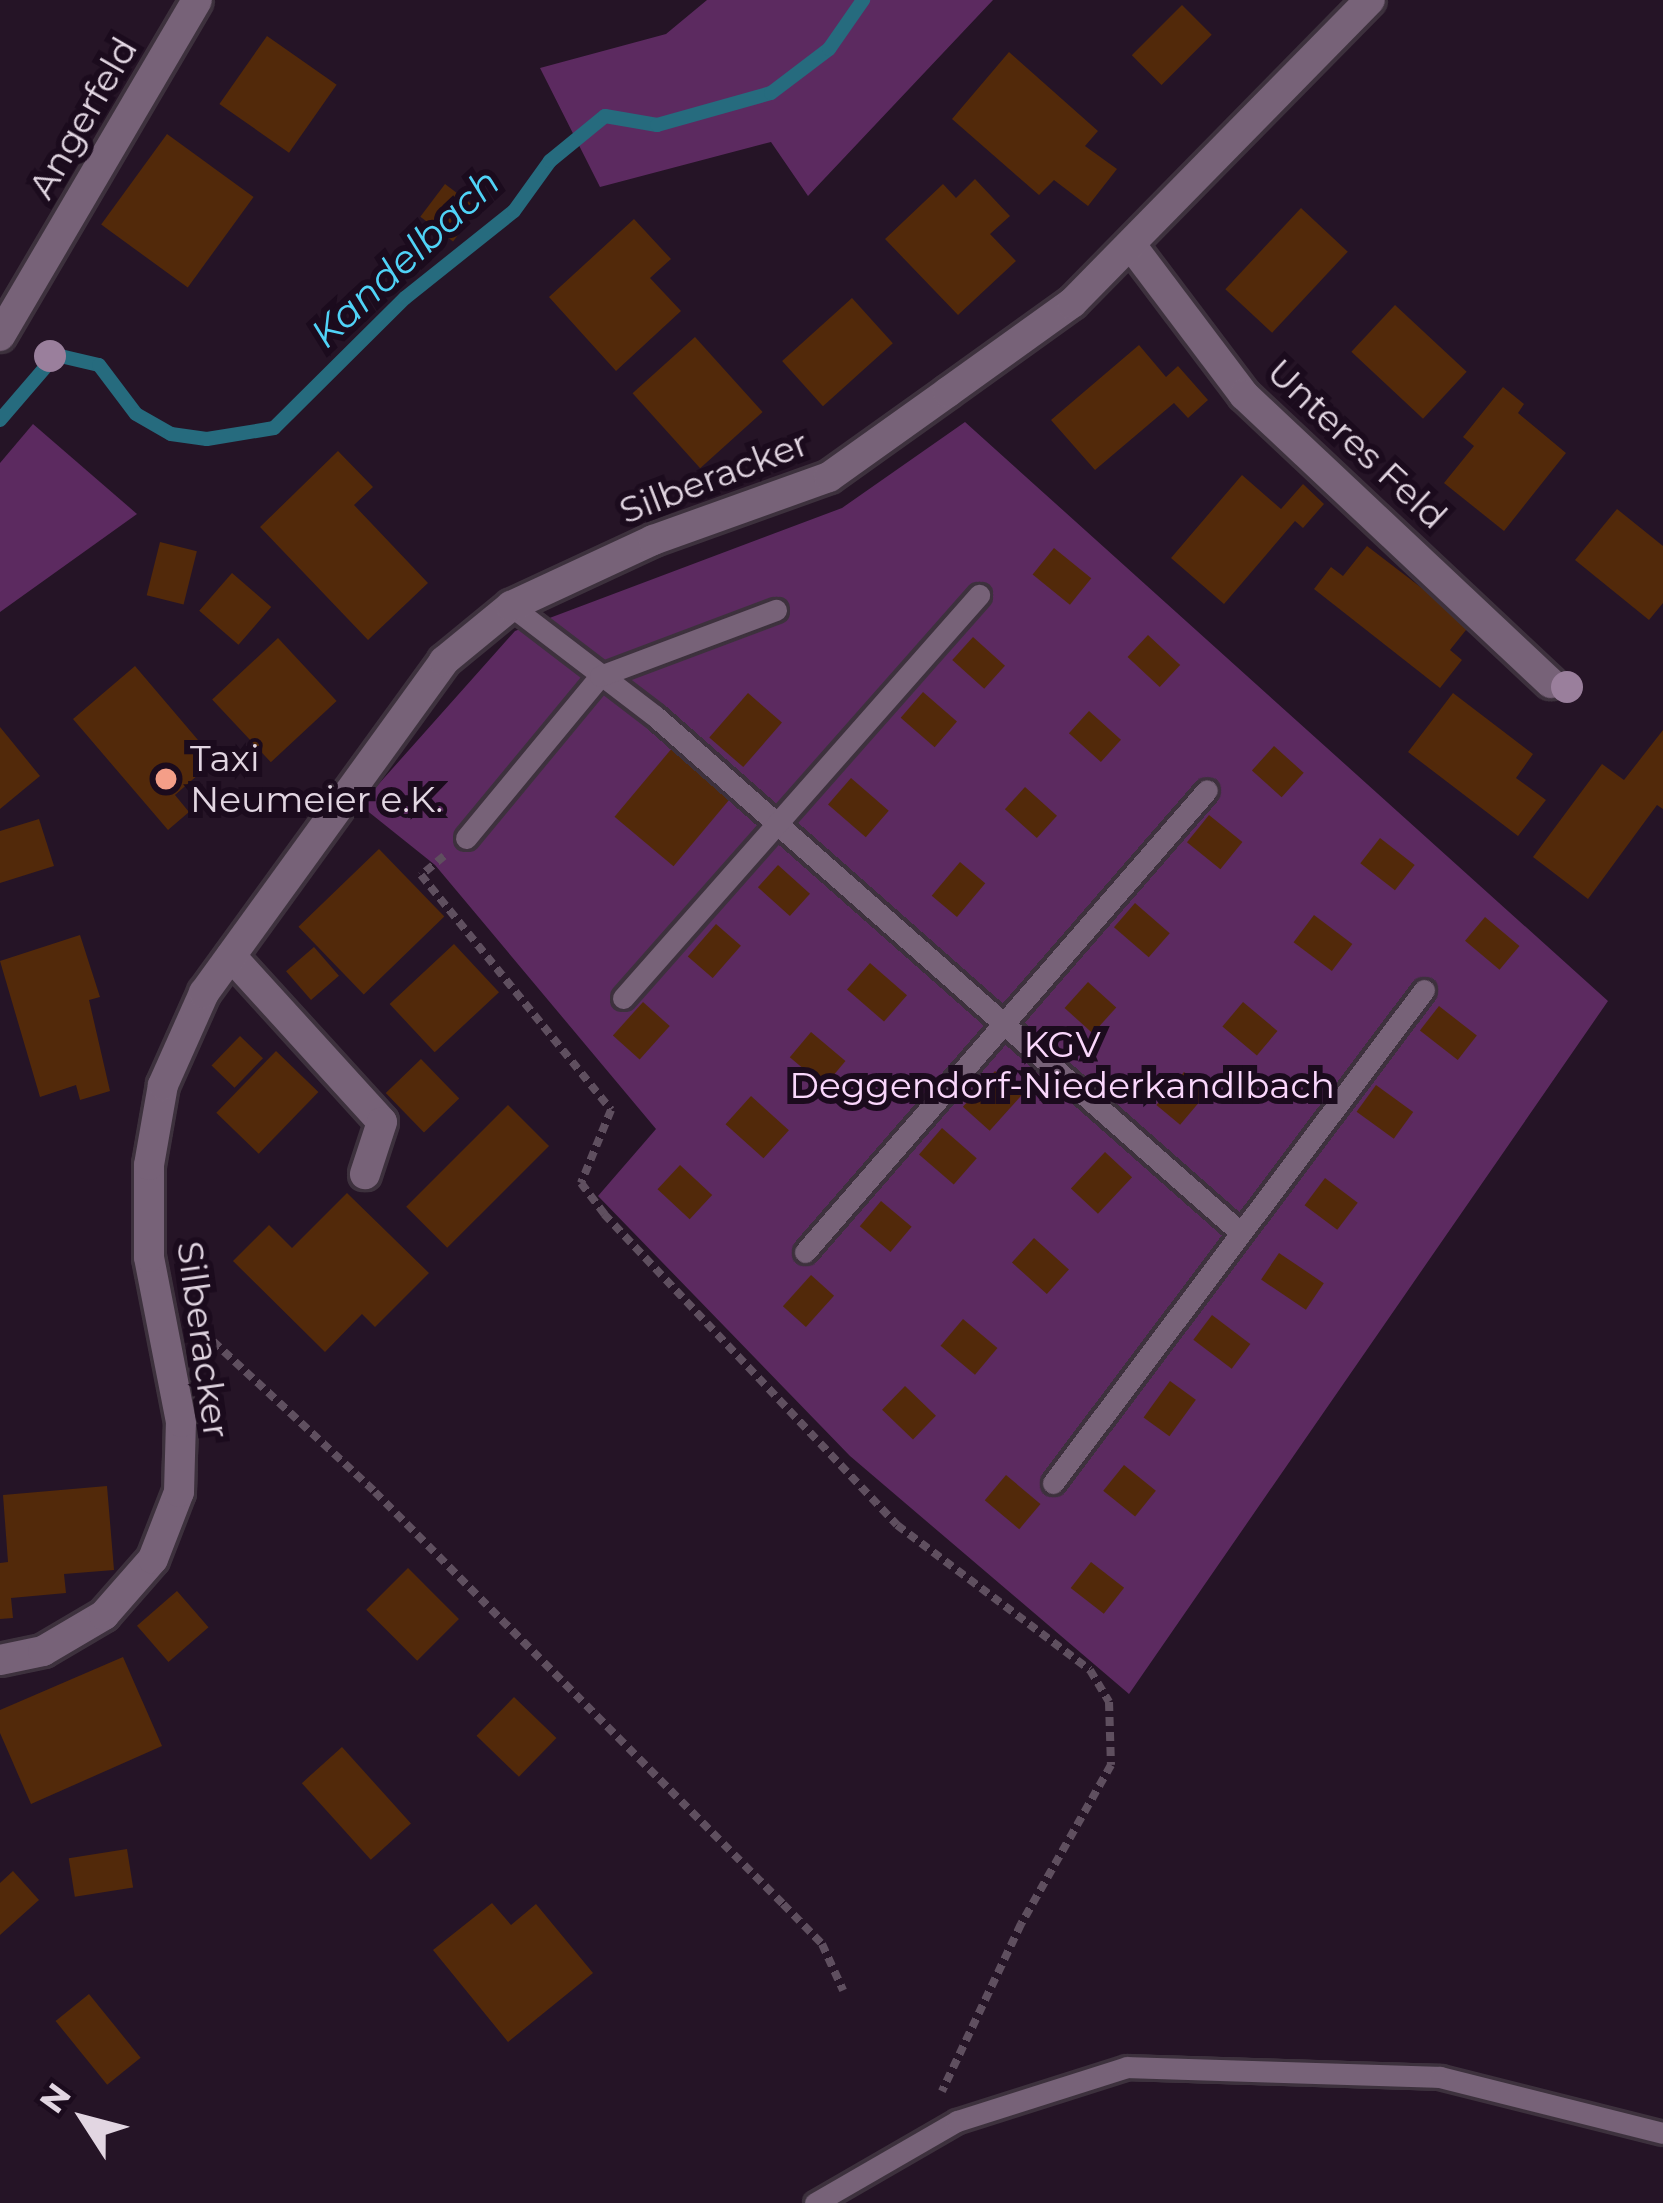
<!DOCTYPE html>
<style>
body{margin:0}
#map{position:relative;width:1663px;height:2203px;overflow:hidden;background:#251426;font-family:Montserrat,sans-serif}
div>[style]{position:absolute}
.green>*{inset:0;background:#5c2a60}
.stream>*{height:14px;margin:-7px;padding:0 7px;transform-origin:7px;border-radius:7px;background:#266b7e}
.building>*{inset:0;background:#52290a;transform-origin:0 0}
.path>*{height:8px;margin-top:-4px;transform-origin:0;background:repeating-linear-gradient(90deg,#5f4f5f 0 9px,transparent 0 15px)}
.roads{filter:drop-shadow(3px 0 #3d313d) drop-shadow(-3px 0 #3d313d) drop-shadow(0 3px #3d313d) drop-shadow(0 -3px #3d313d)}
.service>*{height:21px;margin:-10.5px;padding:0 10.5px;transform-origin:10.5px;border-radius:10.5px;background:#776278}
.minor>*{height:30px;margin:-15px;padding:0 15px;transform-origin:15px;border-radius:15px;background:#776278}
.trees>*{width:32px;height:32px;margin:-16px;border-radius:50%;background:#9a7f9c}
.dots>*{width:33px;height:33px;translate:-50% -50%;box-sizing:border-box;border:6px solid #1b0b1d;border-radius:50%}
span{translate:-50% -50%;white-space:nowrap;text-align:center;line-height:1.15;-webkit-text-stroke:12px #1b0b1d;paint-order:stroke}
.street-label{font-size:36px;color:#e2d6e2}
.poi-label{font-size:36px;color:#e2d6e2}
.left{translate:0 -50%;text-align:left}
.park-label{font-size:36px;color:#fad7fc}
.water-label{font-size:39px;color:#50d3f7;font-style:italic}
.north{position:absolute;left:24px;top:2059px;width:120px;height:120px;-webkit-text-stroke:9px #1b0b1d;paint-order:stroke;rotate:306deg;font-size:33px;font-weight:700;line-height:48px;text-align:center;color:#e2d6e2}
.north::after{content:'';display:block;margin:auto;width:42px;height:54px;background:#e2d6e2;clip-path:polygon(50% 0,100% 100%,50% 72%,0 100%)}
</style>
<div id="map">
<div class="green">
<i style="clip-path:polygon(707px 0,993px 0,808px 196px,771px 142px,600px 187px,540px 68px,666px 34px)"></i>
<i style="clip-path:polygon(965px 422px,1608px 1001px,1129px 1694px,850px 1456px,598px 1196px,656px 1129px,435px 865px,360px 805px,515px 631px,842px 508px)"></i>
<i style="clip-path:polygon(33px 424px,137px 514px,0 612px,0 463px)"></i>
</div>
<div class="stream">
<i style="left:0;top:420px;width:86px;rotate:-49.3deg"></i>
<i style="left:56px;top:355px;width:44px;rotate:13.1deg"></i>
<i style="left:99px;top:365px;width:61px;rotate:52.9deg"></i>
<i style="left:136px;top:414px;width:40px;rotate:29.7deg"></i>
<i style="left:171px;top:434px;width:36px;rotate:8deg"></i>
<i style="left:207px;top:439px;width:68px;rotate:-9.3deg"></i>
<i style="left:274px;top:428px;width:185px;rotate:-44.8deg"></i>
<i style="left:405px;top:298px;width:139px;rotate:-38.6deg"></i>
<i style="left:514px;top:211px;width:62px;rotate:-54.2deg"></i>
<i style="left:550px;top:161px;width:71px;rotate:-39.3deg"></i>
<i style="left:605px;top:116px;width:53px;rotate:9.8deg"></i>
<i style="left:657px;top:125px;width:118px;rotate:-15.7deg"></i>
<i style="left:771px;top:93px;width:73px;rotate:-37.2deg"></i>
<i style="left:829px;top:49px;width:60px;rotate:-55.2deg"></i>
</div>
<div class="building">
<i style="left:1182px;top:5px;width:42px;height:71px;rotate:45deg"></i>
<i style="left:267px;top:36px;width:85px;height:83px;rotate:35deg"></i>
<i style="clip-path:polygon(1009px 52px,1098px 131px,1085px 146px,1117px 169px,1088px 206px,1054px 180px,1039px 195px,952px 119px)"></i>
<i style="left:167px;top:134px;width:107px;height:112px;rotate:36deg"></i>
<i style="clip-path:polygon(975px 179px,1010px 216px,990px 234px,1016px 261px,958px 315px,885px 239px,943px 184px,956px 198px)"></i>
<i style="left:445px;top:184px;width:41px;height:41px;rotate:37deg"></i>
<i style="left:1301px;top:208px;width:64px;height:111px;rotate:43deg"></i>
<i style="clip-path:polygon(634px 219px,671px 259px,650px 278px,681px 311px,616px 371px,549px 297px)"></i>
<i style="left:852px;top:298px;width:61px;height:94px;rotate:48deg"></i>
<i style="left:1395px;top:305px;width:98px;height:64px;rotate:43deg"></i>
<i style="left:695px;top:337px;width:101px;height:84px;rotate:48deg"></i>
<i style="clip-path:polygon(1139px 345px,1166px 377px,1178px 366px,1208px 400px,1188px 418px,1174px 403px,1095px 470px,1051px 420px)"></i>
<i style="clip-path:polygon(1503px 387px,1524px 404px,1518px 413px,1566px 453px,1504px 531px,1444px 483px,1474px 446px,1463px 437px)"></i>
<i style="clip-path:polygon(338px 451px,373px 487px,354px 505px,428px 583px,368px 640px,260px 527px)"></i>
<i style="clip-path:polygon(1242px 475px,1281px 509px,1303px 484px,1324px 504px,1303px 528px,1295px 521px,1224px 604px,1171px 558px)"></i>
<i style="clip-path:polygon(1617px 509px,1663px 546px,1663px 603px,1649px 620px,1575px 560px)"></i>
<i style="left:160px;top:542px;width:38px;height:55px;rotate:14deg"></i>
<i style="clip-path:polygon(1367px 546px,1470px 625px,1450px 650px,1462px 660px,1440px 688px,1314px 589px,1331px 567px,1343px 576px)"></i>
<i style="left:1054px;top:548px;width:48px;height:34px;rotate:39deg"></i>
<i style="left:232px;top:573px;width:52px;height:50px;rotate:41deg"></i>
<i style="left:1148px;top:635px;width:44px;height:30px;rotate:43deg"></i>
<i style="left:973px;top:637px;width:43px;height:31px;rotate:42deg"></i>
<i style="left:278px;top:638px;width:86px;height:90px;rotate:47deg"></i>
<i style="clip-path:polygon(135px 666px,215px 760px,175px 795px,189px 812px,168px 830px,73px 719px)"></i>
<i style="left:923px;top:692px;width:45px;height:34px;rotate:41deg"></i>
<i style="left:748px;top:693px;width:45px;height:59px;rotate:41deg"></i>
<i style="clip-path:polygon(1453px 693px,1533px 754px,1516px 778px,1546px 800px,1518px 836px,1408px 752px)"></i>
<i style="left:1089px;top:711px;width:43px;height:30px;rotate:42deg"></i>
<i style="clip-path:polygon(0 727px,40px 776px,0 809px)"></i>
<i style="clip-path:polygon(1663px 730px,1663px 809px,1657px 805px,1588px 899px,1533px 857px,1602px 764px,1624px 780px)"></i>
<i style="left:1274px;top:746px;width:40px;height:33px;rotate:42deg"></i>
<i style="left:673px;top:747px;width:77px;height:91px;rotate:40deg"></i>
<i style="left:851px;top:778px;width:50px;height:35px;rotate:41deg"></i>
<i style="left:1025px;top:787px;width:43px;height:30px;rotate:42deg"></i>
<i style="left:1209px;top:815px;width:43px;height:35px;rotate:39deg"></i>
<i style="clip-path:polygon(39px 819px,54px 866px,0 883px,0 831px)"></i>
<i style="left:1380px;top:838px;width:44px;height:32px;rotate:38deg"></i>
<i style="left:379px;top:849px;width:94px;height:112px;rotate:46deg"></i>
<i style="left:960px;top:862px;width:33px;height:44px;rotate:40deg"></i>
<i style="left:778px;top:865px;width:43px;height:30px;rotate:42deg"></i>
<i style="left:1135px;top:903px;width:46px;height:32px;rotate:41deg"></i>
<i style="left:1314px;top:915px;width:48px;height:34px;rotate:37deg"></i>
<i style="left:1485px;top:917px;width:45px;height:31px;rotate:40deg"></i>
<i style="left:716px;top:924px;width:33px;height:43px;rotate:41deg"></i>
<i style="clip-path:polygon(80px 935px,100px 997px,89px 1000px,110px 1091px,80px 1100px,76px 1085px,40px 1097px,0 961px)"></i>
<i style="left:454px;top:944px;width:66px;height:88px;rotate:47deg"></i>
<i style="left:314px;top:947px;width:38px;height:37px;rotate:49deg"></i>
<i style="left:870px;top:963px;width:49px;height:35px;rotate:41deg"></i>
<i style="left:1088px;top:982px;width:38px;height:35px;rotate:42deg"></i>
<i style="left:643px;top:1002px;width:36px;height:45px;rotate:42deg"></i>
<i style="left:1243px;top:1002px;width:45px;height:32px;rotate:40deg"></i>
<i style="left:1439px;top:1006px;width:48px;height:31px;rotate:38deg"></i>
<i style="left:811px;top:1032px;width:45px;height:33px;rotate:40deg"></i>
<i style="left:240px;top:1036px;width:32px;height:41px;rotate:44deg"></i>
<i style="left:276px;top:1051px;width:59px;height:86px;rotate:44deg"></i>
<i style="left:421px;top:1059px;width:55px;height:49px;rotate:46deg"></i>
<i style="left:995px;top:1071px;width:36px;height:48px;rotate:42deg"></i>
<i style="left:1184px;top:1072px;width:31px;height:43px;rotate:40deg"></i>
<i style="left:1376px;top:1085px;width:46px;height:33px;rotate:36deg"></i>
<i style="left:751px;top:1096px;width:51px;height:38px;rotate:42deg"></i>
<i style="left:508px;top:1105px;width:58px;height:144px;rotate:45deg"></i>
<i style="left:942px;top:1128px;width:46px;height:35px;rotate:41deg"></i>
<i style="left:1105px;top:1152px;width:37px;height:50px;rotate:43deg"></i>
<i style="left:680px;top:1165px;width:44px;height:33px;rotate:43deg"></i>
<i style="left:1325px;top:1178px;width:41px;height:34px;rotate:37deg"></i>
<i style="clip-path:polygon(347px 1193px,429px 1273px,375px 1327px,362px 1314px,325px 1352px,233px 1261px,269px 1225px,292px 1248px)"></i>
<i style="left:881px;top:1201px;width:40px;height:33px;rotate:40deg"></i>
<i style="left:1034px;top:1238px;width:47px;height:33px;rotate:42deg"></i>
<i style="left:1279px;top:1253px;width:54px;height:32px;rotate:34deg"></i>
<i style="left:811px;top:1275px;width:31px;height:42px;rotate:42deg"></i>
<i style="left:1212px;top:1315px;width:48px;height:31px;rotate:37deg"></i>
<i style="left:963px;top:1319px;width:45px;height:35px;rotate:40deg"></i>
<i style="left:1170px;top:1381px;width:32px;height:45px;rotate:36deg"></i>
<i style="left:905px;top:1386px;width:43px;height:33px;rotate:44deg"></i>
<i style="left:1124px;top:1465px;width:41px;height:33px;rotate:39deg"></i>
<i style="left:1006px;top:1475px;width:45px;height:33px;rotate:40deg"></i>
<i style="clip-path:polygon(107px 1486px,114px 1570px,64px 1574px,66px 1593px,11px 1598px,13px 1618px,0 1619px,0 1563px,8px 1562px,3px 1495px)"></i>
<i style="left:1091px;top:1562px;width:42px;height:33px;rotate:38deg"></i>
<i style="left:408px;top:1568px;width:72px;height:59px;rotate:45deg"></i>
<i style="left:177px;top:1591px;width:48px;height:53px;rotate:49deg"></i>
<i style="clip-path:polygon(123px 1657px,162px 1746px,31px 1804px,0 1733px,0 1710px)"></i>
<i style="left:514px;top:1697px;width:59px;height:54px;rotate:44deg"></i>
<i style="left:342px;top:1747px;width:103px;height:54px;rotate:48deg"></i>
<i style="left:127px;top:1849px;width:39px;height:59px;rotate:81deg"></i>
<i style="clip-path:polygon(13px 1871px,39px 1900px,0 1935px,0 1883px)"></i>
<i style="clip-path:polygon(492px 1903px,511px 1925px,536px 1904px,593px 1973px,508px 2042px,433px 1950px)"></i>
<i style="left:89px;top:1994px;width:82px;height:43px;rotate:51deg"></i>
</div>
<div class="path">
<i style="left:444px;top:856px;width:30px;rotate:140deg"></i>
<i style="left:421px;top:875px;width:302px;rotate:51deg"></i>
<i style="left:611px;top:1110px;width:79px;rotate:112.3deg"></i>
<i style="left:581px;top:1183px;width:39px;rotate:53deg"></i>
<i style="left:604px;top:1214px;width:427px;rotate:46.7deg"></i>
<i style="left:897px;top:1525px;width:241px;rotate:36.9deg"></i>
<i style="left:1090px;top:1670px;width:37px;rotate:59deg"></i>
<i style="left:1109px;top:1702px;width:63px;rotate:88.2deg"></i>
<i style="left:1111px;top:1765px;width:183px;rotate:119.5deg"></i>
<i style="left:1021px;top:1924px;width:185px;rotate:115.3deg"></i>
<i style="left:202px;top:1331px;width:236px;rotate:42.9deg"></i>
<i style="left:375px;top:1492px;width:580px;rotate:45.28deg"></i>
<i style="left:783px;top:1904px;width:56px;rotate:45.7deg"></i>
<i style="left:822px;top:1944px;width:51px;rotate:65.5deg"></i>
</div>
<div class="roads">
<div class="service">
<i style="left:511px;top:606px;width:181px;rotate:37.4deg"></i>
<i style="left:655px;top:716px;width:781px;rotate:41.42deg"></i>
<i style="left:466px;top:838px;width:210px;rotate:-50.4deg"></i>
<i style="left:600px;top:676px;width:188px;rotate:-20.6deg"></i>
<i style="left:623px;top:998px;width:538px;rotate:-48.54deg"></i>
<i style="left:805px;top:1252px;width:612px;rotate:-48.97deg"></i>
<i style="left:1053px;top:1483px;width:617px;rotate:-53.04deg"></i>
<i style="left:815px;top:2203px;width:164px;rotate:-30deg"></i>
<i style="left:957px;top:2121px;width:178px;rotate:-17.6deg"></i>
<i style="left:1127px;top:2067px;width:313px;rotate:1.8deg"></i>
<i style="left:1440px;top:2077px;width:230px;rotate:14.1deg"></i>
</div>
<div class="minor">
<i style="left:1131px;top:245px;width:188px;rotate:53deg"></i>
<i style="left:1244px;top:395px;width:421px;rotate:43.2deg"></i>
<i style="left:0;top:336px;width:389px;rotate:-59.6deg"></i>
<i style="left:231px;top:956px;width:224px;rotate:47.7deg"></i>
<i style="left:382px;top:1122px;width:55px;rotate:108.1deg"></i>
<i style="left:0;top:1660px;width:44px;rotate:-11.8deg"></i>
<i style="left:43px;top:1651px;width:71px;rotate:-30.5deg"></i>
<i style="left:104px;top:1615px;width:74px;rotate:-48.8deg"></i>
<i style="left:153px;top:1559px;width:72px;rotate:-68.8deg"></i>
<i style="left:179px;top:1492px;width:70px;rotate:-88.4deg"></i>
<i style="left:181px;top:1422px;width:168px;rotate:-101deg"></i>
<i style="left:149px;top:1257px;width:92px;rotate:-90deg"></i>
<i style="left:149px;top:1165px;width:81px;rotate:-80.1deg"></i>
<i style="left:163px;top:1085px;width:101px;rotate:-66deg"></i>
<i style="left:204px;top:993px;width:410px;rotate:-54.1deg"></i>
<i style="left:444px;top:661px;width:87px;rotate:-39.4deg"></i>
<i style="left:511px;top:606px;width:157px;rotate:-24.9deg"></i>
<i style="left:653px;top:540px;width:187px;rotate:-19.7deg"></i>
<i style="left:829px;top:477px;width:146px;rotate:-35.5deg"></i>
<i style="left:948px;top:392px;width:153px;rotate:-35.7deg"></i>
<i style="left:1072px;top:303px;width:425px;rotate:-45.5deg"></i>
</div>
</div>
<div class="trees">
<i style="left:50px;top:356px"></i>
<i style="left:1567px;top:687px"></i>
</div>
<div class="dots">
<i style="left:166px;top:779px;background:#f49e88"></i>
</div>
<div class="street-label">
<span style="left:83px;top:118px;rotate:-60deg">Angerfeld</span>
<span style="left:1357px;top:444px;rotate:43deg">Unteres Feld</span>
<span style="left:714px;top:477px;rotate:-21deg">Silberacker</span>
<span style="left:203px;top:1340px;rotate:82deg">Silberacker</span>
</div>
<div class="poi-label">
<span class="left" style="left:190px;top:779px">Taxi<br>Neumeier e.K.</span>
</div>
<div class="park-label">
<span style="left:1062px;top:1065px">KGV<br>Deggendorf-Niederkandlbach</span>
</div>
<div class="water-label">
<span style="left:405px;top:258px;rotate:-43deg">Kandelbach</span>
</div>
<div class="north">N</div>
</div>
